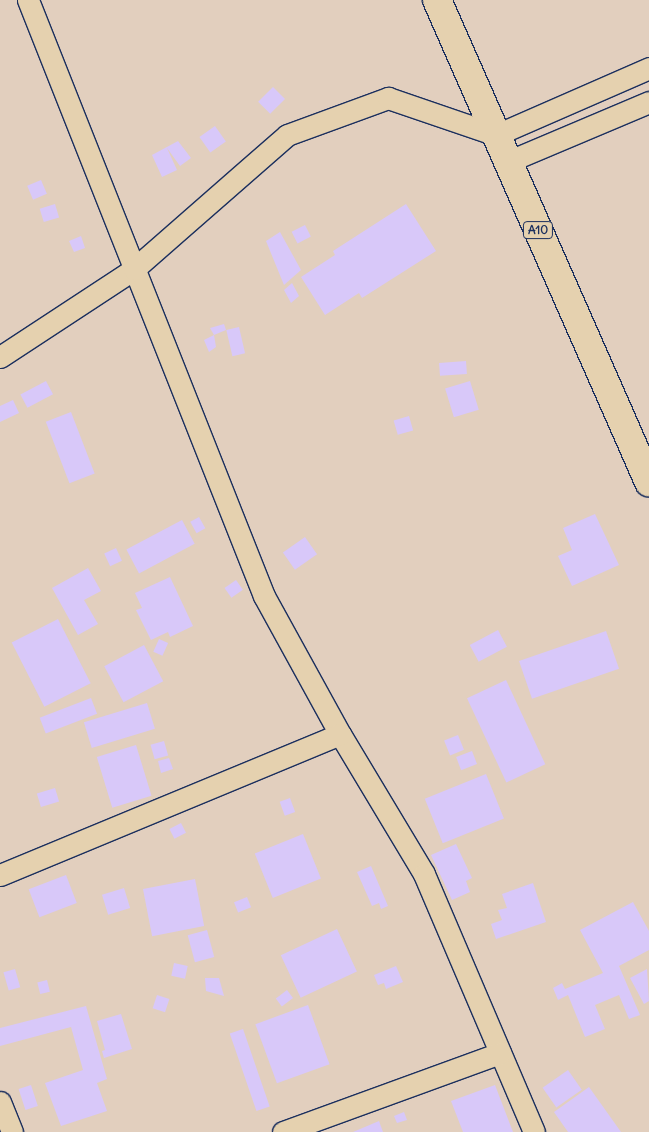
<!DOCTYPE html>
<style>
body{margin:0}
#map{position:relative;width:649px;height:1132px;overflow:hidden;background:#e2cfbe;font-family:Delius,sans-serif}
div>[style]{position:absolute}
.building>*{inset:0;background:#d8c8f9;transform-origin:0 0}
.roads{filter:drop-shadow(1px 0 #1b2f5e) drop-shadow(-1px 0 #1b2f5e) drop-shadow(0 1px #1b2f5e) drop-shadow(0 -1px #1b2f5e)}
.street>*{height:21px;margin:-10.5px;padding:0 10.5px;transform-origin:10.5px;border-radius:10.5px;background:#e5d1af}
.highway>*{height:28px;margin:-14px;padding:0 14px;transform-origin:14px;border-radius:14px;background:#e5d1af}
span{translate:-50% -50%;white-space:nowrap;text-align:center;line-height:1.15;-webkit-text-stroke:4.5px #e5d1af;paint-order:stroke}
.shield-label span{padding:1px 4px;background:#e5d1af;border:1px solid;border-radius:4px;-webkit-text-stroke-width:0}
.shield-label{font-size:12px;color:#1b2f5e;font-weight:700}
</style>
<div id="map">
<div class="building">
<i style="left:273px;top:87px;width:17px;height:21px;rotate:45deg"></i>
<i style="left:215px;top:126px;width:19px;height:19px;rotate:55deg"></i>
<i style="clip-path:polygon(178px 141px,191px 158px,180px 166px,167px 148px,177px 170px,162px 177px,152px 155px)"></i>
<i style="left:41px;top:180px;width:15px;height:15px;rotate:67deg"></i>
<i style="left:55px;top:204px;width:14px;height:16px;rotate:73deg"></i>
<i style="clip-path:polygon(406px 204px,436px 251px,362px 298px,359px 293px,325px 315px,301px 277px,335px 255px,333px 251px)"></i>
<i style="left:305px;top:225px;width:13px;height:15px;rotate:63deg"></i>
<i style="clip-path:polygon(280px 232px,301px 270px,284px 285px,266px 241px)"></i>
<i style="clip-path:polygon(81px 236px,85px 248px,74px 252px,69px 241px)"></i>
<i style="clip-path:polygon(292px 283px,299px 296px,291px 303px,284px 290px)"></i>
<i style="clip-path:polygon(224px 324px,226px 330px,214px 335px,210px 328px)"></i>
<i style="left:239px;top:327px;width:27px;height:13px;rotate:77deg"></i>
<i style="clip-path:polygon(214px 335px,216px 347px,209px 352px,204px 340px)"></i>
<i style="left:466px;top:361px;width:13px;height:27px;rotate:86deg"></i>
<i style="left:46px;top:381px;width:15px;height:29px;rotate:62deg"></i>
<i style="left:470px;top:381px;width:30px;height:26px;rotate:73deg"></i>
<i style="clip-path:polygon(13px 400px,19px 413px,0 422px,0 406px)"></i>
<i style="left:71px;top:412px;width:66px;height:27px;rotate:69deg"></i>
<i style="left:409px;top:416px;width:15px;height:16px;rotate:74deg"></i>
<i style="clip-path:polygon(595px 514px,619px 565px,572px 586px,558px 556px,572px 550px,563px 528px)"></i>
<i style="left:199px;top:517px;width:13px;height:10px;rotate:61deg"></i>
<i style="left:182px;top:520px;width:27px;height:63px;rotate:62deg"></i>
<i style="left:305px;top:537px;width:21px;height:27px;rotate:55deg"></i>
<i style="left:116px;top:548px;width:14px;height:13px;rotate:65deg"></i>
<i style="clip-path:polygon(88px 568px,101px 591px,84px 600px,98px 624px,78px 635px,52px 588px)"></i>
<i style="clip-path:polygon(170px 577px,193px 626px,170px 637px,168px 632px,151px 640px,136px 610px,142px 608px,135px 593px)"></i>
<i style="left:236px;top:580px;width:12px;height:14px;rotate:55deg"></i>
<i style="left:58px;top:619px;width:72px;height:52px;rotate:63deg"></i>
<i style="left:498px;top:630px;width:19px;height:32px;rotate:62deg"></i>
<i style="left:606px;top:631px;width:40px;height:92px;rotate:71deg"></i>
<i style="left:159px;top:639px;width:10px;height:14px;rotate:24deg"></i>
<i style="left:144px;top:645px;width:41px;height:45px;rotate:62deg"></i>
<i style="left:506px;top:680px;width:93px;height:43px;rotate:65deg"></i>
<i style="left:91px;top:698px;width:17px;height:55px;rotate:69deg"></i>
<i style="left:147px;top:703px;width:27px;height:66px;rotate:73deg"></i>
<i style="left:458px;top:735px;width:16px;height:15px;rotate:68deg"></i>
<i style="left:164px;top:741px;width:15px;height:14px;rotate:74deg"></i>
<i style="left:136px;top:745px;width:53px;height:41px;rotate:73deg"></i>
<i style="left:472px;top:751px;width:14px;height:17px;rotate:69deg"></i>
<i style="clip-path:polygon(169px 758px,173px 769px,161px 773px,158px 761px)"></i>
<i style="left:486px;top:774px;width:48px;height:66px;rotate:68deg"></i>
<i style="left:55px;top:788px;width:14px;height:19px;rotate:73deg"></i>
<i style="left:290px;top:798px;width:15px;height:11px;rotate:70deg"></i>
<i style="left:181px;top:823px;width:11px;height:13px;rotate:63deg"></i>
<i style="left:303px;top:834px;width:48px;height:52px;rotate:68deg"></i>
<i style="clip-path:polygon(456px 844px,472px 878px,466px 881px,470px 892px,452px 900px,431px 855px)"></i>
<i style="clip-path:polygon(371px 866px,388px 906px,381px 909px,379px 903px,372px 906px,357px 872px)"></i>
<i style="left:66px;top:875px;width:30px;height:40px;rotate:69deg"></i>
<i style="left:195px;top:879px;width:48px;height:53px;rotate:79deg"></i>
<i style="clip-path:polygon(533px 883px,546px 922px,496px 939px,491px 924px,502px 920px,498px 910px,507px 908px,502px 894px)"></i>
<i style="left:124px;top:888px;width:21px;height:23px;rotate:73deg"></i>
<i style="left:247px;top:897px;width:11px;height:14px;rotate:68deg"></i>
<i style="clip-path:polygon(633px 902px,649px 931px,649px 950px,619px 966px,640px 1015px,629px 1019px,619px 995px,595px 1005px,605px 1029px,585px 1037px,568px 995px,558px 1000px,553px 988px,562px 983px,565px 989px,603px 973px,580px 930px)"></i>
<i style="left:337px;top:929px;width:47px;height:62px;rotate:65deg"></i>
<i style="left:207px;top:930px;width:28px;height:20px;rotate:75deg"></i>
<i style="left:174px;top:963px;width:14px;height:13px;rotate:12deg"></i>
<i style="clip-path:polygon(396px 966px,403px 982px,386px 989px,384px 983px,378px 985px,374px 975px)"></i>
<i style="left:15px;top:969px;width:19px;height:12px;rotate:74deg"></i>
<i style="clip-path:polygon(647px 969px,649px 1001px,644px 1004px,630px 978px)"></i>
<i style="clip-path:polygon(205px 978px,219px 978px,224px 996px,206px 991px)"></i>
<i style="left:47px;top:980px;width:12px;height:10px;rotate:76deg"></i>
<i style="left:287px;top:990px;width:10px;height:14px;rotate:53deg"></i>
<i style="left:157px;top:995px;width:13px;height:14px;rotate:18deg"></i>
<i style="left:308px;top:1005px;width:63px;height:56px;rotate:70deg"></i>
<i style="clip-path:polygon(86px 1006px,107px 1079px,97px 1083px,107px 1111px,61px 1126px,45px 1083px,83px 1070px,71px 1027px,0 1046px,0 1028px)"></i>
<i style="clip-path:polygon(121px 1014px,132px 1049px,104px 1058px,102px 1051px,105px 1050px,97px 1021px)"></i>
<i style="left:243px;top:1029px;width:82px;height:14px;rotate:71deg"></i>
<i style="left:568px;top:1070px;width:24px;height:31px;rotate:55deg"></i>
<i style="left:31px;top:1085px;width:22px;height:13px;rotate:72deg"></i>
<i style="clip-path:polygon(495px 1085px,513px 1132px,463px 1132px,451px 1101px)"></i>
<i style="clip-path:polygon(589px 1087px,621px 1132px,568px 1132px,554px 1112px)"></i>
<i style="clip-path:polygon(404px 1112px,407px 1120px,397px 1123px,394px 1116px)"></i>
<i style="clip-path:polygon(379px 1121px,383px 1132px,353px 1132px)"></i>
</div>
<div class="roads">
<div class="street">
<i style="left:28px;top:0;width:641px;rotate:68.4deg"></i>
<i style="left:264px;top:596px;width:158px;rotate:61.2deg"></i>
<i style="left:340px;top:734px;width:163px;rotate:59deg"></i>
<i style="left:424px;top:874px;width:280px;rotate:66.9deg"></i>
<i style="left:507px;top:162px;width:154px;rotate:-22.9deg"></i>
<i style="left:0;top:357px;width:160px;rotate:-33.3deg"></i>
<i style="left:134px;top:269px;width:203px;rotate:-41.2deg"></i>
<i style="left:287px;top:135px;width:108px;rotate:-20.1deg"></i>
<i style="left:388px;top:98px;width:114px;rotate:18.9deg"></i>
<i style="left:496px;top:135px;width:167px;rotate:-23.6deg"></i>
<i style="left:0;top:875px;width:368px;rotate:-22.5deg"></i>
<i style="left:0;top:1102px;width:32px;rotate:68deg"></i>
<i style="left:283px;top:1132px;width:231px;rotate:-20deg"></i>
</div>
<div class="highway">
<i style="left:437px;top:0;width:527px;rotate:66.26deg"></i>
</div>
</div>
<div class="shield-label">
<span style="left:538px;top:230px">A10</span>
</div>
</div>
